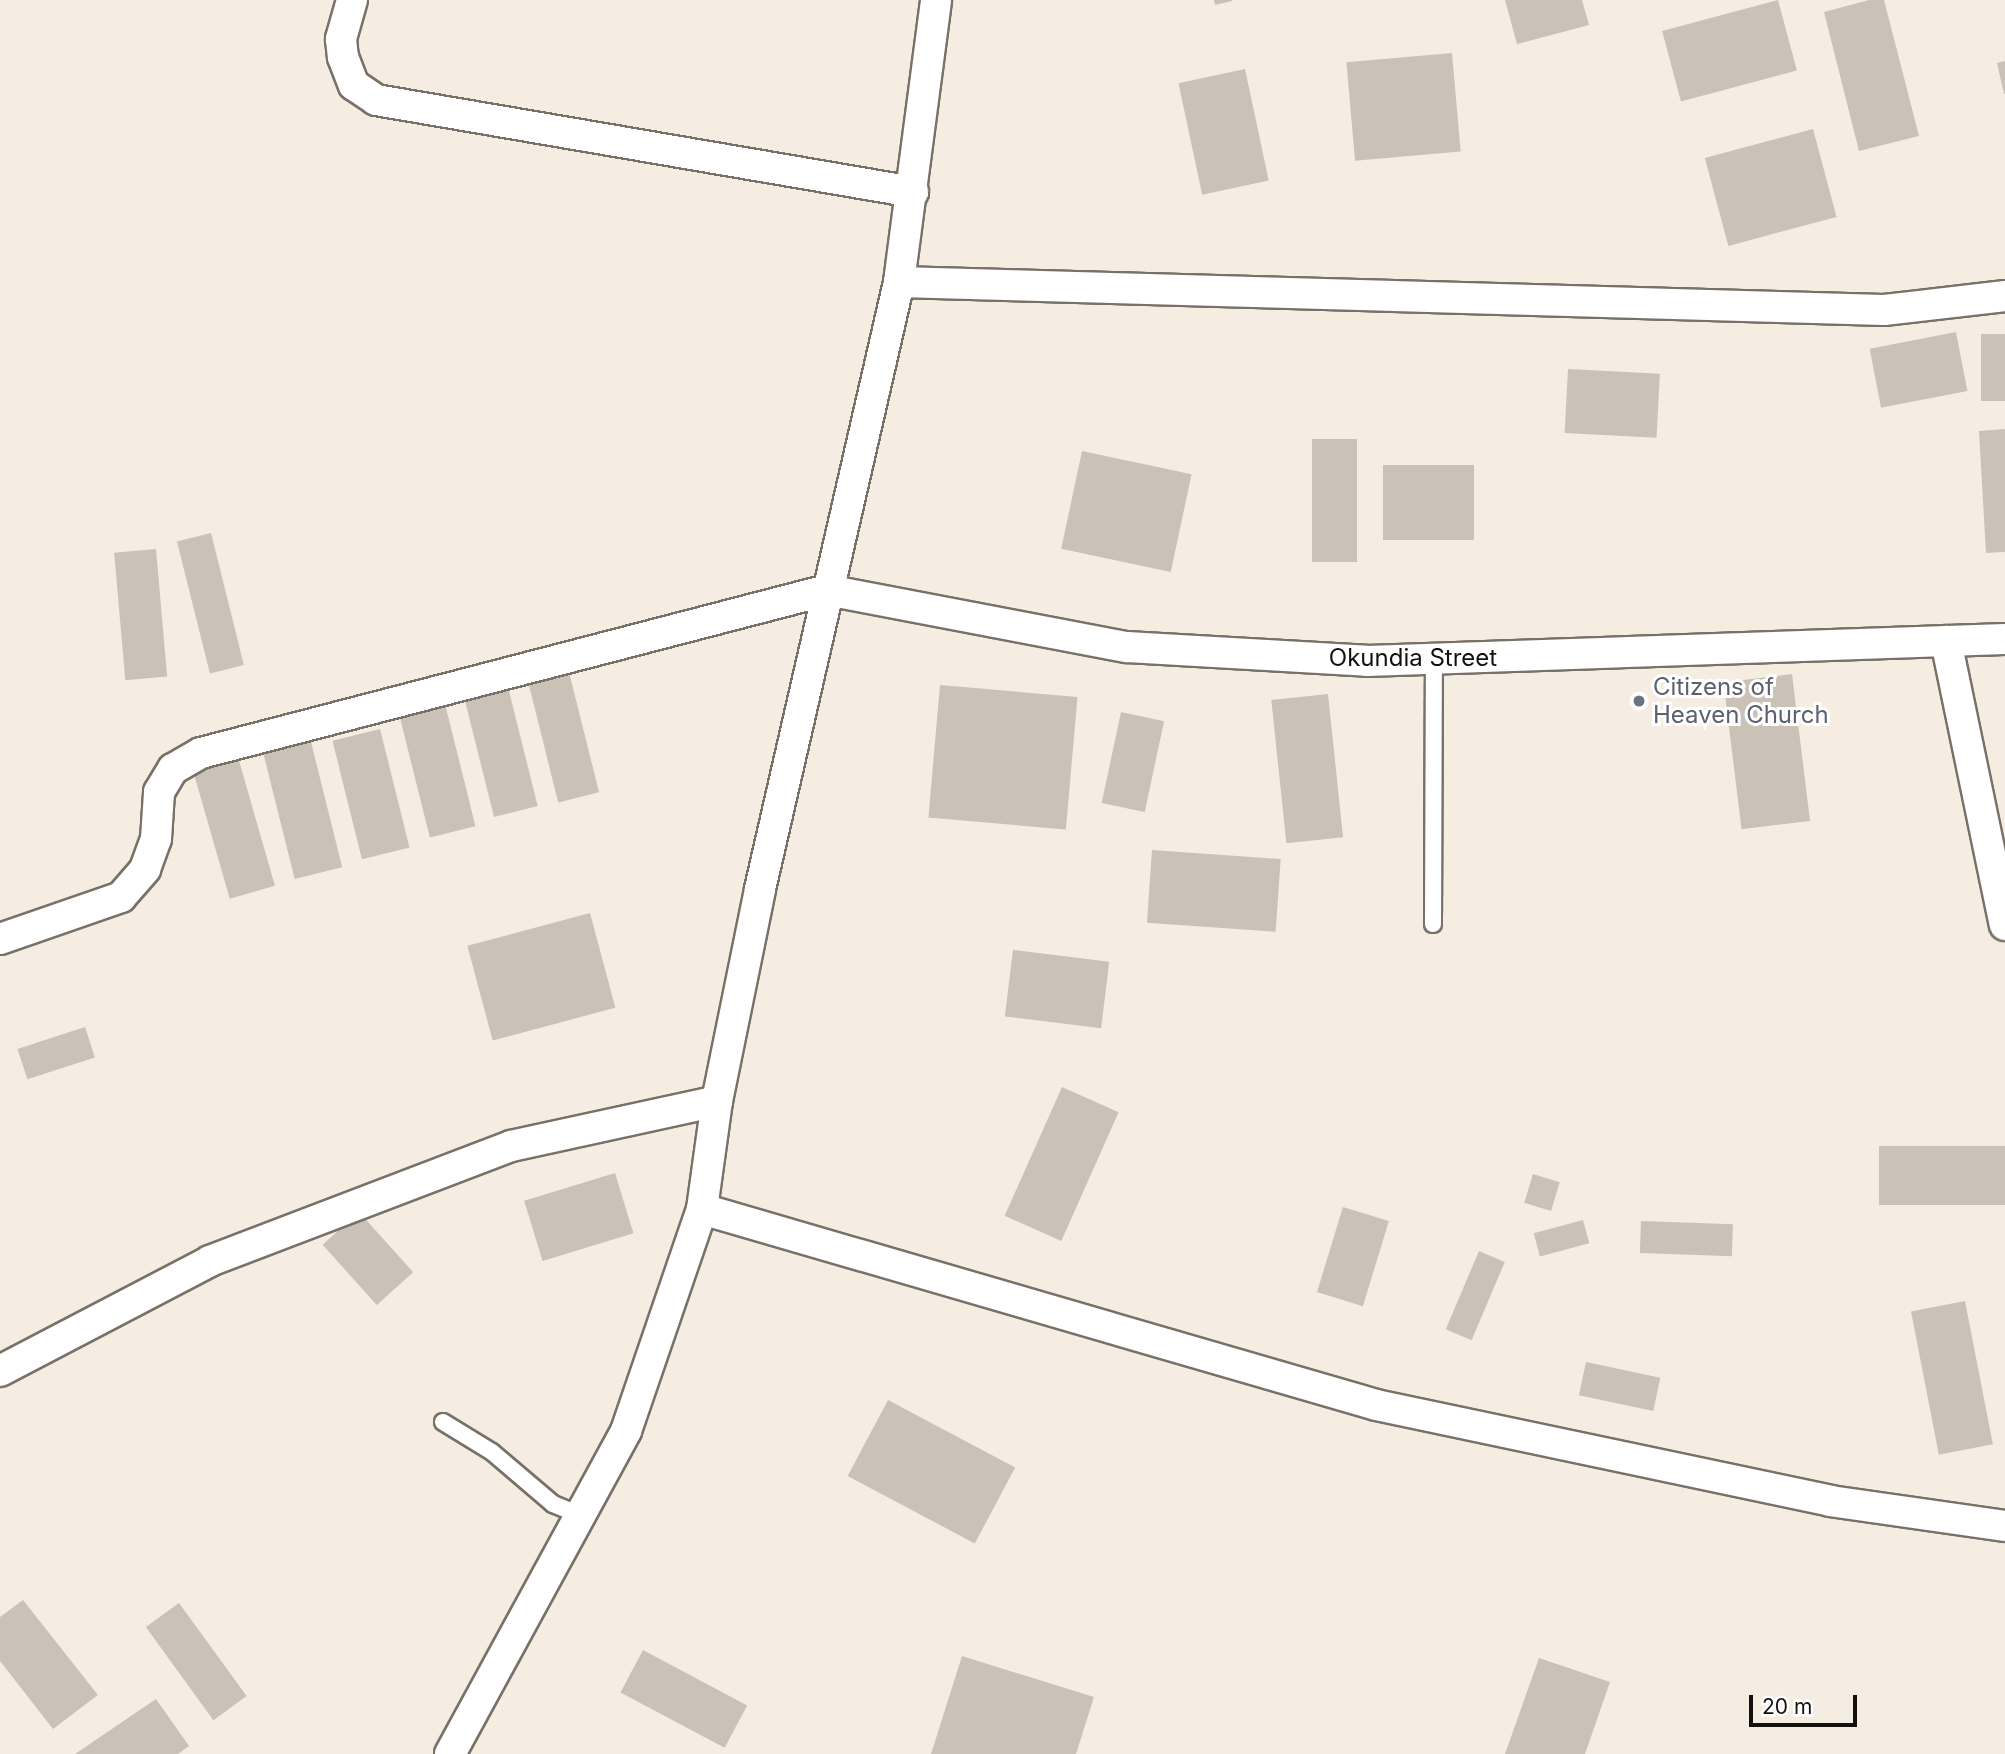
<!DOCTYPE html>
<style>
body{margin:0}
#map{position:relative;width:2005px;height:1754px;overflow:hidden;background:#f5ede1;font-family:Inter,sans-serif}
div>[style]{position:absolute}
.building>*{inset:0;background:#cbc2b7;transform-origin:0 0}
.roads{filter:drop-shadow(2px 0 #797167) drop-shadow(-2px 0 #797167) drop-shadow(0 2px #797167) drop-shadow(0 -2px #797167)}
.service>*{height:16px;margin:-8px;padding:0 8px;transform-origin:8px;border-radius:8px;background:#fff}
.minor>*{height:30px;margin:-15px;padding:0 15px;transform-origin:15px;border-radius:15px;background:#fff}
.dots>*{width:19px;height:19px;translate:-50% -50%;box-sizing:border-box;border:4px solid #fff;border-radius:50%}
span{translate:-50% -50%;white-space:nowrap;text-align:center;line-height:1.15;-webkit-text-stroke:6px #fff;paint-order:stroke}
.street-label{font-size:24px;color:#14110d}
.worship-label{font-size:24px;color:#5b616d}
.left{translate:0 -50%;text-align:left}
.scale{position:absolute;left:1749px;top:1695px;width:108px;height:32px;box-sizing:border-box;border:4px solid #14110d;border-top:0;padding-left:9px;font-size:21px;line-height:24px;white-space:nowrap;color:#14110d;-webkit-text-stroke:5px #fff;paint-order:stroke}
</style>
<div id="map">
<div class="building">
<i style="clip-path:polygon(1214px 0,1232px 0,1232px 1px,1215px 5px)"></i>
<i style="clip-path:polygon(1505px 0,1582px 0,1589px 25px,1517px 44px)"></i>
<i style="left:1778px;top:0;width:73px;height:120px;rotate:75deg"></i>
<i style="clip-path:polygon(1869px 0,1884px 0,1919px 136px,1859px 151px,1824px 12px)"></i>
<i style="left:1452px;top:53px;width:99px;height:106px;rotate:85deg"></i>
<i style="clip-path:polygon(2005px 61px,2005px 94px,2004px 94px,1997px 63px)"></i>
<i style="left:1245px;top:69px;width:114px;height:68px;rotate:78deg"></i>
<i style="left:1813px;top:129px;width:91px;height:112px;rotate:75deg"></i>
<i style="left:1956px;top:332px;width:60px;height:88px;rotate:79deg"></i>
<i style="left:2005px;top:334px;width:67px;height:24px;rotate:90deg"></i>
<i style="left:1568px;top:369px;width:92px;height:64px;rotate:3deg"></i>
<i style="clip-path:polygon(2005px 429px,2005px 552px,1986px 553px,1979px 431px)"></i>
<i style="left:1312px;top:439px;width:45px;height:123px"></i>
<i style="left:1082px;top:451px;width:112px;height:100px;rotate:12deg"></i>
<i style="left:1383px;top:465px;width:91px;height:75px"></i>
<i style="left:211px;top:533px;width:136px;height:35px;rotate:76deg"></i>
<i style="left:156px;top:549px;width:128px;height:42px;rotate:85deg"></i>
<i style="left:569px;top:672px;width:124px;height:42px;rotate:76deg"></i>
<i style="left:1792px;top:674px;width:148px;height:69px;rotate:83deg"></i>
<i style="left:506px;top:679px;width:131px;height:45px;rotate:76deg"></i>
<i style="left:940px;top:685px;width:138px;height:133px;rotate:5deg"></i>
<i style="left:1328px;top:694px;width:144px;height:57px;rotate:84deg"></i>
<i style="left:444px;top:700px;width:130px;height:47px;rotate:76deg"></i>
<i style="left:1121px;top:712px;width:44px;height:93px;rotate:12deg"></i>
<i style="left:380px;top:729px;width:122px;height:49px;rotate:76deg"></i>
<i style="left:311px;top:742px;width:129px;height:49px;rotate:76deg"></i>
<i style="left:238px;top:757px;width:134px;height:47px;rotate:74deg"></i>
<i style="left:1152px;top:850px;width:129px;height:73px;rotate:4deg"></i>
<i style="left:590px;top:913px;width:98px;height:127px;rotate:75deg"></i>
<i style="left:1013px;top:950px;width:97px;height:67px;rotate:7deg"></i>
<i style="left:85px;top:1027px;width:32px;height:71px;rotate:72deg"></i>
<i style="left:1062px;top:1087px;width:62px;height:141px;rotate:24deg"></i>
<i style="left:2005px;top:1146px;width:59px;height:126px;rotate:90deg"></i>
<i style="left:615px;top:1173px;width:63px;height:95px;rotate:73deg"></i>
<i style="left:1533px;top:1174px;width:28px;height:30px;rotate:17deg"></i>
<i style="left:1343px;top:1207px;width:48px;height:89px;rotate:17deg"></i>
<i style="left:359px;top:1212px;width:81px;height:49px;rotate:48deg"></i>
<i style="left:1583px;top:1220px;width:24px;height:51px;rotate:75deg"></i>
<i style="left:1641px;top:1221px;width:92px;height:32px;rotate:2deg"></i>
<i style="left:1479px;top:1251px;width:28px;height:85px;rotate:23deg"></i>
<i style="left:1965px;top:1301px;width:146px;height:55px;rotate:79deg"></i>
<i style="left:1586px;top:1362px;width:76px;height:34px;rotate:12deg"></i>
<i style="left:888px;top:1400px;width:144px;height:86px;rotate:28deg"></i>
<i style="clip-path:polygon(23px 1600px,98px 1695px,53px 1729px,0 1661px,0 1617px)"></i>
<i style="left:179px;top:1603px;width:115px;height:41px;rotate:54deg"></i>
<i style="left:643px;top:1650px;width:118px;height:48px;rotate:28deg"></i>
<i style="clip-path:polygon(962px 1656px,1094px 1697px,1076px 1754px,931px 1754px)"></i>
<i style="clip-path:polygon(1539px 1658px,1610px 1682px,1585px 1754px,1505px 1754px)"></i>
<i style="clip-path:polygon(156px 1699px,189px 1746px,178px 1754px,75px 1754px)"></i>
</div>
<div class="roads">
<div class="service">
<i style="left:1433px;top:924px;width:264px;rotate:-89.8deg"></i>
<i style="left:443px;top:1422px;width:57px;rotate:31.5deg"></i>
<i style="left:492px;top:1452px;width:80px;rotate:40.4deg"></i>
<i style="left:553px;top:1504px;width:29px;rotate:22deg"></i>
</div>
<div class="minor">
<i style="left:352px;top:0;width:41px;rotate:105.8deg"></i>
<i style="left:341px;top:39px;width:18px;rotate:84deg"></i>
<i style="left:343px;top:57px;width:30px;rotate:69deg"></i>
<i style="left:354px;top:85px;width:27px;rotate:34deg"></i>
<i style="left:376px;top:100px;width:545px;rotate:9.72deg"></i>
<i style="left:899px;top:282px;width:985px;rotate:1.63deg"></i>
<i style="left:1884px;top:310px;width:122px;rotate:-6.6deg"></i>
<i style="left:1946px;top:641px;width:290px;rotate:78.3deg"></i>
<i style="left:0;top:939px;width:128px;rotate:-19.1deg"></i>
<i style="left:121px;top:897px;width:37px;rotate:-49deg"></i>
<i style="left:145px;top:869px;width:32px;rotate:-70deg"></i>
<i style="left:156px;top:839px;width:47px;rotate:-86.3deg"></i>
<i style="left:159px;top:792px;width:27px;rotate:-59deg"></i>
<i style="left:173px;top:769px;width:32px;rotate:-30deg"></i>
<i style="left:201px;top:753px;width:647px;rotate:-14.59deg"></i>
<i style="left:827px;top:590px;width:305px;rotate:10.8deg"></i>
<i style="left:1127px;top:647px;width:240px;rotate:3.3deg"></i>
<i style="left:1367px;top:661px;width:638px;rotate:-1.97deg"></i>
<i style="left:702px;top:1209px;width:702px;rotate:16.21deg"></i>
<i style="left:1376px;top:1405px;width:464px;rotate:11.9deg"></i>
<i style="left:1830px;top:1501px;width:177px;rotate:8.1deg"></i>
<i style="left:0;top:1371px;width:237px;rotate:-27.6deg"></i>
<i style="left:210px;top:1261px;width:322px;rotate:-20.9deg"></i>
<i style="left:511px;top:1146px;width:211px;rotate:-12.3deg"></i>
<i style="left:450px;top:1754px;width:368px;rotate:-61.4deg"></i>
<i style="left:626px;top:1431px;width:235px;rotate:-71.1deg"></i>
<i style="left:702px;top:1209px;width:109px;rotate:-82.1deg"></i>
<i style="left:717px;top:1101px;width:216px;rotate:-78.5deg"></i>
<i style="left:760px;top:889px;width:623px;rotate:-77.1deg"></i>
<i style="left:899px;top:282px;width:284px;rotate:-82.5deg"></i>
</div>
</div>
<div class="dots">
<i style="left:1639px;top:701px;background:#6b7280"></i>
</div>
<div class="street-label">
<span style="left:1413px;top:658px">Okundia Street</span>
</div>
<div class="worship-label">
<span class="left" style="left:1653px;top:701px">Citizens of<br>Heaven Church</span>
</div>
<div class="scale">20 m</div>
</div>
